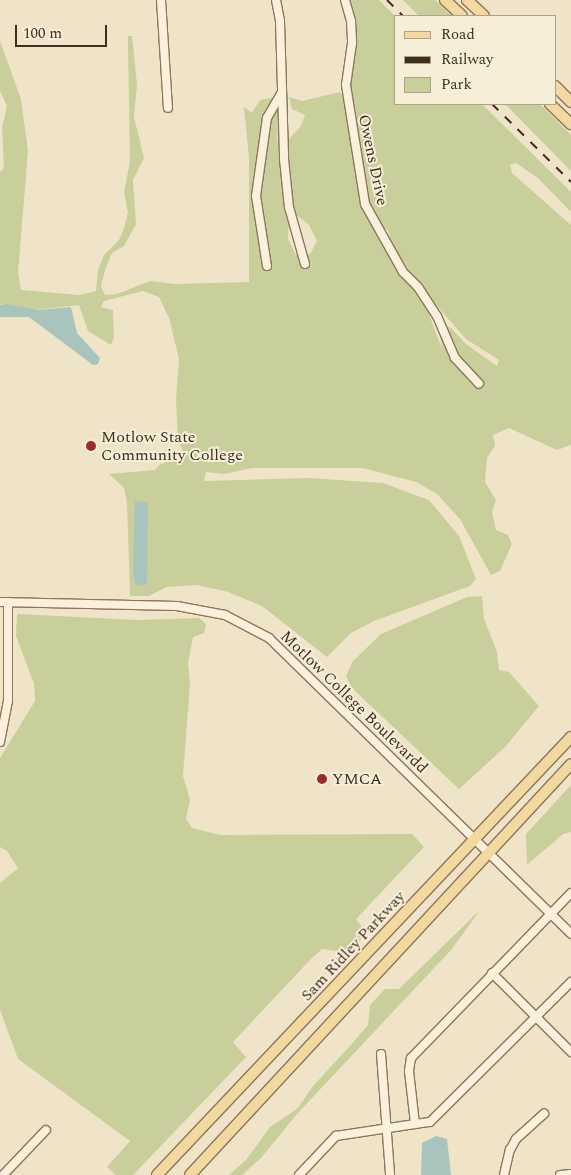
<!DOCTYPE html>
<style>
body{margin:0}
#map{position:relative;width:571px;height:1175px;overflow:hidden;background:#f0e4c8;font-family:Spectral,serif}
div>[style]{position:absolute}
.green>*{inset:0;background:#c9cf9b}
.water>*{inset:0;background:#a9c4bc}
.roads{filter:drop-shadow(1px 0 #8d765c) drop-shadow(-1px 0 #8d765c) drop-shadow(0 1px #8d765c) drop-shadow(0 -1px #8d765c)}
.minor>*{height:8px;margin:-4px;padding:0 4px;transform-origin:4px;border-radius:4px;background:#faf1dc}
.major>*{height:10px;margin:-5px;padding:0 5px;transform-origin:5px;border-radius:5px;background:#f3d9a0}
.rail>*{height:2px;margin-top:-1px;transform-origin:0;background:repeating-linear-gradient(90deg,#3d2e20 0 9px,transparent 0 18px)}
.dots>*{width:14px;height:14px;translate:-50% -50%;box-sizing:border-box;border:2px solid #f7eed8;border-radius:50%}
span{translate:-50% -50%;white-space:nowrap;text-align:center;line-height:1.15;-webkit-text-stroke:4px #f7eed8;paint-order:stroke}
.street-label{font-size:16px;color:#3d2e20}
.poi-label{font-size:16px;color:#3d2e20}
.left{translate:0 -50%;text-align:left}
.legend{position:absolute;left:394px;top:15px;width:162px;height:90px;box-sizing:border-box;background:#f7eed8;border:1px solid #ada18e;margin:0;padding:6px 9px;list-style:none;font-size:15px;color:#3d2e20}
.legend li{display:flex;align-items:center;gap:10px;height:25px}
.legend b{width:25px;border:1px solid #ada18e}
.scale{position:absolute;left:15px;top:25px;width:92px;height:22px;box-sizing:border-box;border:2px solid #3d2e20;border-top:0;padding-left:6px;font-size:15px;line-height:18px;white-space:nowrap;color:#3d2e20;-webkit-text-stroke:4px #f7eed8;paint-order:stroke}
</style>
<div id="map">
<div class="green">
<i style="clip-path:polygon(349px 0,379px 0,395px 16px,395px 104px,482px 104px,571px 192px,571px 212px,538px 178px,516px 163px,510px 165px,512px 173px,571px 225px,571px 445px,557px 450px,509px 428px,493px 435px,495px 446px,487px 458px,485px 482px,496px 500px,492px 512px,496px 530px,508px 535px,512px 544px,500px 571px,491px 575px,460px 519px,437px 494px,416px 482px,363px 468px,252px 468px,224px 474px,206px 472px,204px 481px,309px 478px,383px 483px,429px 500px,459px 536px,476px 579px,470px 586px,374px 621px,351px 633px,327px 657px,262px 606px,228px 592px,197px 585px,167px 587px,149px 596px,130px 596px,127px 503px,124px 488px,109px 474px,155px 470px,159px 465px,184px 456px,178px 437px,176px 400px,179px 359px,169px 318px,159px 297px,143px 291px,104px 301px,101px 307px,113px 310px,114px 337px,111px 345px,88px 331px,79px 305px,35px 310px,0 304px,0 172px,4px 168px,2px 128px,7px 106px,0 91px,0 41px,21px 99px,28px 151px,18px 273px,21px 290px,79px 295px,96px 291px,98px 270px,104px 255px,119px 240px,124px 228px,128px 213px,124px 192px,130px 162px,128px 50px,128px 36px,132px 36px,137px 85px,134px 117px,144px 158px,133px 180px,136px 224px,124px 246px,112px 253px,106px 267px,101px 286px,105px 295px,117px 294px,150px 281px,175px 284px,249px 282px,249px 158px,244px 107px,252px 113px,260px 100px,275px 97px,279px 107px,277px 140px,289px 221px,288px 239px,296px 255px,310px 254px,317px 241px,309px 225px,295px 214px,289px 169px,289px 139px,301px 126px,305px 115px,292px 109px,289px 97px,302px 101px,340px 92px,345px 100px,354px 166px,364px 205px,399px 271px,423px 298px,442px 349px,438px 323px,451px 328px,466px 344px,497px 366px,499px 360px,466px 339px,431px 299px,393px 249px,388px 230px,381px 226px,368px 201px,349px 81px,356px 30px)"></i>
<i style="clip-path:polygon(403px 0,435px 0,452px 16px,419px 16px)"></i>
<i style="clip-path:polygon(505px 104px,540px 104px,571px 135px,571px 171px)"></i>
<i style="clip-path:polygon(482px 596px,484px 619px,497px 652px,499px 670px,509px 672px,539px 706px,505px 747px,459px 789px,352px 688px,346px 676px,353px 661px,381px 634px,467px 597px)"></i>
<i style="clip-path:polygon(17px 614px,138px 620px,199px 618px,206px 624px,204px 633px,193px 637px,188px 663px,190px 684px,183px 776px,190px 800px,186px 819px,192px 828px,220px 835px,412px 834px,424px 847px,356px 919px,362px 927px,361px 939px,353px 950px,344px 952px,322px 949px,310px 960px,233px 1042px,246px 1057px,133px 1175px,116px 1175px,107px 1167px,130px 1141px,18px 1059px,0 1010px,0 883px,18px 868px,7px 851px,0 847px,0 758px,35px 701px,34px 684px,16px 636px)"></i>
<i style="clip-path:polygon(571px 785px,571px 832px,563px 834px,527px 865px,526px 834px)"></i>
<i style="clip-path:polygon(480px 910px,452px 949px,297px 1114px,261px 1158px,242px 1175px,229px 1175px,246px 1160px,270px 1127px,297px 1109px,313px 1086px,349px 1047px,368px 1025px,370px 1005px,385px 989px,399px 989px)"></i>
</div>
<div class="water">
<i style="clip-path:polygon(6px 304px,38px 310px,71px 307px,77px 333px,100px 358px,98px 364px,93px 365px,29px 317px,0 317px,0 305px)"></i>
<i style="clip-path:polygon(135px 501px,148px 503px,147px 584px,141px 586px,135px 584px,133px 572px)"></i>
<i style="clip-path:polygon(436px 1136px,447px 1139px,451px 1175px,421px 1175px,422px 1143px)"></i>
</div>
<div class="roads">
<div class="minor">
<i style="left:161px;top:0;width:108px;rotate:86.3deg"></i>
<i style="left:276px;top:0;width:21px;rotate:79deg"></i>
<i style="left:280px;top:21px;width:138px;rotate:88.3deg"></i>
<i style="left:284px;top:159px;width:48px;rotate:84.1deg"></i>
<i style="left:289px;top:207px;width:59px;rotate:74.3deg"></i>
<i style="left:345px;top:0;width:22px;rotate:74deg"></i>
<i style="left:351px;top:21px;width:22px;rotate:87deg"></i>
<i style="left:352px;top:43px;width:42px;rotate:98.1deg"></i>
<i style="left:346px;top:85px;width:121px;rotate:80.9deg"></i>
<i style="left:365px;top:204px;width:78px;rotate:60.8deg"></i>
<i style="left:403px;top:272px;width:21px;rotate:45deg"></i>
<i style="left:418px;top:287px;width:35px;rotate:57deg"></i>
<i style="left:437px;top:316px;width:46px;rotate:66.8deg"></i>
<i style="left:455px;top:358px;width:35px;rotate:47deg"></i>
<i style="left:267px;top:266px;width:71px;rotate:-98.9deg"></i>
<i style="left:256px;top:196px;width:79px;rotate:-82deg"></i>
<i style="left:267px;top:118px;width:30px;rotate:-60deg"></i>
<i style="left:0;top:602px;width:177px;rotate:1.3deg"></i>
<i style="left:177px;top:606px;width:49px;rotate:10.6deg"></i>
<i style="left:225px;top:615px;width:50px;rotate:27.6deg"></i>
<i style="left:269px;top:638px;width:423px;rotate:44.4deg"></i>
<i style="left:0;top:742px;width:42px;rotate:-79deg"></i>
<i style="left:8px;top:701px;width:99px;rotate:-90deg"></i>
<i style="left:571px;top:893px;width:230px;rotate:134.1deg"></i>
<i style="left:411px;top:1058px;width:13px;rotate:99deg"></i>
<i style="left:409px;top:1071px;width:53px;rotate:83.5deg"></i>
<i style="left:415px;top:1124px;width:15px;rotate:-8deg"></i>
<i style="left:430px;top:1122px;width:199px;rotate:-44.8deg"></i>
<i style="left:492px;top:973px;width:112px;rotate:45deg"></i>
<i style="left:381px;top:1054px;width:121px;rotate:85.7deg"></i>
<i style="left:3px;top:1175px;width:62px;rotate:-46.3deg"></i>
<i style="left:299px;top:1175px;width:54px;rotate:-46.5deg"></i>
<i style="left:336px;top:1136px;width:80px;rotate:-8.6deg"></i>
<i style="left:504px;top:1175px;width:26px;rotate:-77deg"></i>
<i style="left:510px;top:1150px;width:13px;rotate:-61deg"></i>
<i style="left:516px;top:1139px;width:38px;rotate:-42deg"></i>
<i style="left:560px;top:1175px;width:11px;rotate:-5deg"></i>
</div>
<div class="major">
<i style="left:445px;top:0;width:23px;rotate:43deg"></i>
<i style="left:467px;top:0;width:23px;rotate:43deg"></i>
<i style="left:555px;top:86px;width:23px;rotate:45deg"></i>
<i style="left:550px;top:104px;width:29px;rotate:44deg"></i>
<i style="left:157px;top:1175px;width:603px;rotate:-46.61deg"></i>
<i style="left:190px;top:1175px;width:560px;rotate:-47.17deg"></i>
</div>
</div>
<div class="rail">
<i style="left:387px;top:0;width:23px;rotate:45deg"></i>
<i style="left:492px;top:104px;width:111px;rotate:44.6deg"></i>
</div>
<div class="dots">
<i style="left:91px;top:446px;background:#9e2a2b"></i>
<i style="left:322px;top:779px;background:#9e2a2b"></i>
</div>
<div class="street-label">
<span style="left:373px;top:160px;rotate:78deg">Owens Drive</span>
<span style="left:354px;top:702px;rotate:44deg">Motlow College Boulevardd</span>
<span style="left:353px;top:946px;rotate:-47deg">Sam Ridley Parkway</span>
</div>
<div class="poi-label">
<span class="left" style="left:101px;top:446px">Motlow State<br>Community College</span>
<span class="left" style="left:332px;top:779px">YMCA</span>
</div>
<ul class="legend">
<li><b style="height:6px;background:#f3d9a0"></b>Road</li>
<li><b style="height:6px;background:#3d2e20"></b>Railway</li>
<li><b style="height:14px;background:#c9cf9b"></b>Park</li>
</ul>
<div class="scale">100 m</div>
</div>
